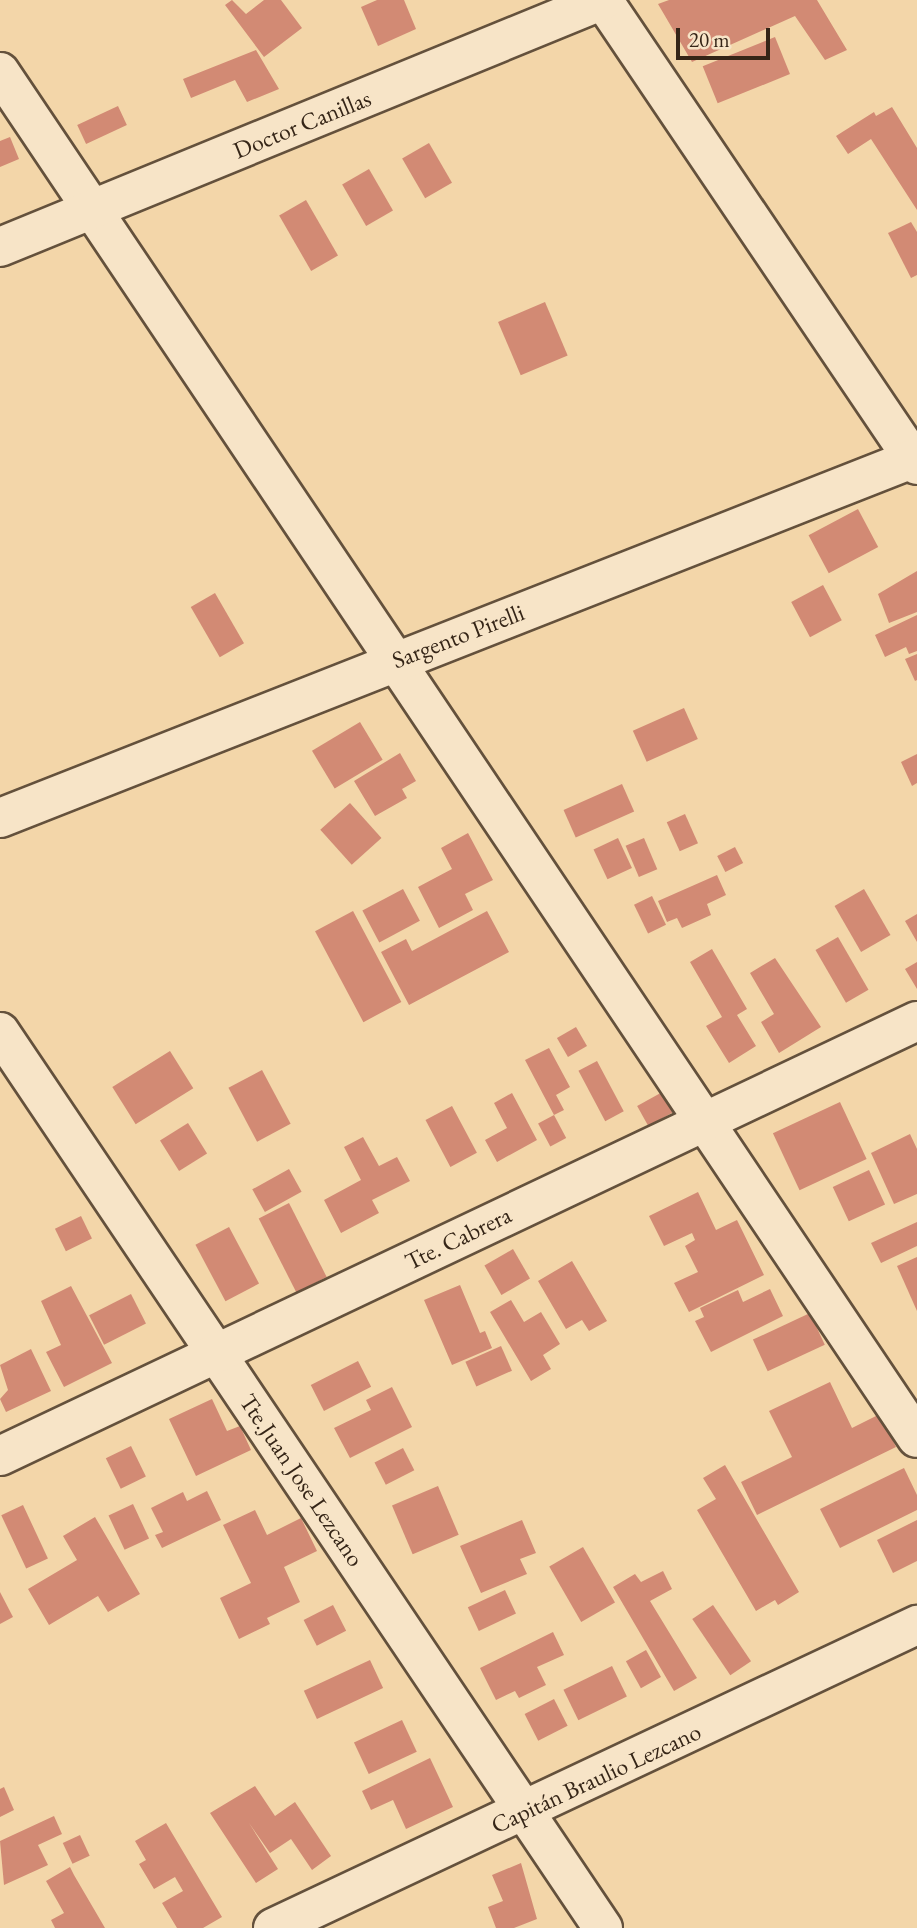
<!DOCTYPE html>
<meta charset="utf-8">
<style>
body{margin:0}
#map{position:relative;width:917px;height:1928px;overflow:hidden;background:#f3d6a9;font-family:"EB Garamond",serif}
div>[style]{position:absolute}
.building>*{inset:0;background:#d28a74;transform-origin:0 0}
.roads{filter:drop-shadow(2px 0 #64513c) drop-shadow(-2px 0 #64513c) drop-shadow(0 2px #64513c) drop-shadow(0 -2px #64513c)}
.minor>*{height:38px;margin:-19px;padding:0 19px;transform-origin:19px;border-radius:19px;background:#f7e4c7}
span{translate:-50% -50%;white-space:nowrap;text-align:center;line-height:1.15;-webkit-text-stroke:5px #f7e4c7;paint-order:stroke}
.street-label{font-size:24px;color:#352517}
.scale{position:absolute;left:676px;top:28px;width:94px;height:32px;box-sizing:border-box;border:4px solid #352517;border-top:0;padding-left:9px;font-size:21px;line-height:24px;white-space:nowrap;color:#352517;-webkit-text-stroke:5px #f7e4c7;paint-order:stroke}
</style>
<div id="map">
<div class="building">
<i style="clip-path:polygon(232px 0,246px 14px,264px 0,281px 0,302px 28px,264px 57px,225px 5px)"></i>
<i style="clip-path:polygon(377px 0,404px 0,416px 29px,378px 46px,361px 7px)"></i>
<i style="clip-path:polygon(669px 0,817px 0,847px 50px,825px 60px,795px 16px,692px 62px,658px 4px)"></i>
<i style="left:775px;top:37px;width:40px;height:78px;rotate:68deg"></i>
<i style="clip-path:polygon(256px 50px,279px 89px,247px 102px,235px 80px,191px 98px,183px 79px)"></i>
<i style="left:118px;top:106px;width:21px;height:45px;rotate:65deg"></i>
<i style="clip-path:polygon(892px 107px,917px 148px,917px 210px,871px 139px,848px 154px,836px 136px,874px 112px,876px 116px)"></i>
<i style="clip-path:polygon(10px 137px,19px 159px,0 167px,0 141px)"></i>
<i style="left:429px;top:143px;width:46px;height:31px;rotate:60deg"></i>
<i style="left:369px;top:169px;width:48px;height:31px;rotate:60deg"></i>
<i style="left:306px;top:200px;width:64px;height:31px;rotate:60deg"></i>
<i style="clip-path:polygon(911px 222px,917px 232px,917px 275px,911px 278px,888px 233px)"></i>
<i style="left:545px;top:302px;width:58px;height:51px;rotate:67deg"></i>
<i style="left:858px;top:509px;width:43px;height:56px;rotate:62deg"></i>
<i style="clip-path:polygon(917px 571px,917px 612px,889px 623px,878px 594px)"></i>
<i style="left:823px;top:585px;width:40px;height:36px;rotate:62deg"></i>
<i style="left:215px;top:593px;width:58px;height:28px;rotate:60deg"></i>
<i style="clip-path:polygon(917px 615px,917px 651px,909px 654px,906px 647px,885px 657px,875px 635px)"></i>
<i style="clip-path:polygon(917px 654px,917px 680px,915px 681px,905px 659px)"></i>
<i style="left:684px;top:708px;width:34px;height:56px;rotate:66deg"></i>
<i style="left:360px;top:722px;width:44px;height:56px;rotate:59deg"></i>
<i style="clip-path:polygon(400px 753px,416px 781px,402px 789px,407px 798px,375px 816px,354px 781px)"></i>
<i style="clip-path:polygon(917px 754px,917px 783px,912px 786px,901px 762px)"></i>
<i style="left:622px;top:784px;width:30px;height:64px;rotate:66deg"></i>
<i style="left:350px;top:803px;width:47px;height:40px;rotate:48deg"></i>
<i style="left:685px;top:814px;width:32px;height:20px;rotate:66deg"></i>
<i style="clip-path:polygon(468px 833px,493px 880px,465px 894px,473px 910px,439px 928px,418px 887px,452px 869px,441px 848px)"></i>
<i style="left:618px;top:838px;width:33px;height:27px;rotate:65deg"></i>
<i style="left:644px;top:838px;width:34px;height:20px;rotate:67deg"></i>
<i style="left:735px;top:847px;width:18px;height:20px;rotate:63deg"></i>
<i style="clip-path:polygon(717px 875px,726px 895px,707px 904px,711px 915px,682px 928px,677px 918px,667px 922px,658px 901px)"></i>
<i style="left:403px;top:889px;width:36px;height:46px;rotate:62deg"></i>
<i style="left:864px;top:889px;width:53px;height:34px;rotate:60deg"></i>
<i style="left:652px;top:896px;width:32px;height:20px;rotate:64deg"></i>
<i style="left:353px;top:911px;width:103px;height:43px;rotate:62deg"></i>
<i style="clip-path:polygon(487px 911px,509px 952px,409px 1005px,381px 952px,406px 939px,412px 951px)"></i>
<i style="clip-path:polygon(917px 914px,917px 942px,905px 921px)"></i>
<i style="left:838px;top:937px;width:61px;height:26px;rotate:60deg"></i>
<i style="clip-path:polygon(712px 949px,747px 1009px,737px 1015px,756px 1046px,729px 1063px,706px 1026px,722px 1017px,690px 962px)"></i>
<i style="clip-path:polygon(775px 958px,821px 1027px,779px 1053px,761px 1022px,774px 1014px,750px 973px)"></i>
<i style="clip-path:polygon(917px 962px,917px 989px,905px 969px)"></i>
<i style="left:576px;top:1027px;width:22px;height:22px;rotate:60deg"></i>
<i style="clip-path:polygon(549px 1048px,570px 1087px,556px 1095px,564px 1110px,554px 1115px,525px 1060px)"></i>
<i style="left:170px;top:1051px;width:44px;height:68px;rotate:58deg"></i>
<i style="left:597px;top:1061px;width:57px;height:21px;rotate:62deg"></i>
<i style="left:262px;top:1070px;width:61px;height:38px;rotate:62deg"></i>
<i style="left:666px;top:1090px;width:23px;height:33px;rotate:61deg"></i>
<i style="clip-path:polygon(512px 1093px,537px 1140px,497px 1162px,485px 1140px,507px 1128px,494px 1103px)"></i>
<i style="left:840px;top:1102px;width:63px;height:74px;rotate:65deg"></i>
<i style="left:452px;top:1106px;width:53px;height:30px;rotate:62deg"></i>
<i style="left:554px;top:1115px;width:26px;height:18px;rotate:62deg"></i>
<i style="left:188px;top:1123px;width:36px;height:33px;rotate:58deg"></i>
<i style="clip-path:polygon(910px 1134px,917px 1149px,917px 1194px,894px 1204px,871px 1153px)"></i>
<i style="clip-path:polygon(363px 1137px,379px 1166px,397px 1157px,410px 1181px,372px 1200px,379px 1213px,341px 1233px,324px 1200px,361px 1180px,344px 1147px)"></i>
<i style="left:289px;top:1169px;width:26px;height:42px;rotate:61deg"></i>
<i style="left:869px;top:1170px;width:38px;height:40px;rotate:65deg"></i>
<i style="clip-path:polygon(698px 1192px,716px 1230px,737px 1220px,764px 1275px,689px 1312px,674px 1283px,698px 1272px,685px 1246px,695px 1240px,692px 1233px,664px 1246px,649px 1216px)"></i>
<i style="left:289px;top:1203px;width:83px;height:34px;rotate:63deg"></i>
<i style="left:81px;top:1216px;width:25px;height:29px;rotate:64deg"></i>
<i style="clip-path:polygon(917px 1222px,917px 1246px,881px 1263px,871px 1243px)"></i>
<i style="left:229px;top:1227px;width:64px;height:38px;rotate:62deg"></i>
<i style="left:513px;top:1249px;width:34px;height:33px;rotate:60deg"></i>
<i style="clip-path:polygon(917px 1257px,917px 1311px,897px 1266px)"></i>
<i style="clip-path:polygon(572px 1261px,607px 1321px,589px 1331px,582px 1320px,566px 1329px,538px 1281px)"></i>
<i style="clip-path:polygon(460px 1285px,480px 1333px,485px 1331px,492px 1348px,452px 1365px,424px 1300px)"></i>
<i style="clip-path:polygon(71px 1286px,112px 1363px,64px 1387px,46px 1352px,61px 1345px,41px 1301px)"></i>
<i style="clip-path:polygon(770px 1289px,783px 1316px,711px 1352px,695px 1321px,704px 1317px,700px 1308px,738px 1290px,743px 1302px)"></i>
<i style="left:131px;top:1294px;width:33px;height:47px;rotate:63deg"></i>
<i style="clip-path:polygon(511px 1300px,524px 1322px,541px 1312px,560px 1344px,543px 1355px,551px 1369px,531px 1381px,490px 1312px)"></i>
<i style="left:810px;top:1313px;width:35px;height:63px;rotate:65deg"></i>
<i style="left:501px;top:1346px;width:27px;height:39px;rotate:66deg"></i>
<i style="clip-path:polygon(31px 1349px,51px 1391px,6px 1412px,0 1399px,8px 1390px,0 1365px)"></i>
<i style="left:358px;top:1361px;width:29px;height:53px;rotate:63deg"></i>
<i style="clip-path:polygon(830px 1382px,852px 1428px,880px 1414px,896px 1447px,757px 1515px,741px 1482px,792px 1457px,769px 1411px)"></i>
<i style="clip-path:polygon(392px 1387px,412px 1427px,350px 1458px,334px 1428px,371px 1410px,366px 1400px)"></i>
<i style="clip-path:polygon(212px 1399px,227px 1431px,240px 1426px,251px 1450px,196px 1476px,169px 1419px)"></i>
<i style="left:131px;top:1446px;width:34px;height:28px;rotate:64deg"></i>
<i style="left:403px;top:1448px;width:25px;height:32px;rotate:63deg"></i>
<i style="clip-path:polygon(725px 1465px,799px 1592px,778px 1605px,775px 1600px,756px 1611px,697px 1510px,716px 1499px,703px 1478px)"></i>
<i style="clip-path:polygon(904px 1468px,917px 1495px,917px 1510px,840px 1548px,820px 1509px)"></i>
<i style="left:438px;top:1486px;width:53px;height:50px;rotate:67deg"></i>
<i style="clip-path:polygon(207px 1491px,221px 1520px,162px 1548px,155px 1535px,163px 1532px,151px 1508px,183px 1492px,187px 1501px)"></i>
<i style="left:133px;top:1504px;width:38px;height:27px;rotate:65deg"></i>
<i style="left:23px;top:1505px;width:59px;height:24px;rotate:65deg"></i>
<i style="clip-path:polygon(255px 1510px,267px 1535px,301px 1518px,317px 1551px,284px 1567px,300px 1602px,267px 1618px,270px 1624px,239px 1639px,220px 1598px,251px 1583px,223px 1525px)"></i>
<i style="clip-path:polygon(95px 1517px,140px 1594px,108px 1612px,98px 1596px,49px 1625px,28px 1589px,77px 1560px,63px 1536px)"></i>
<i style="clip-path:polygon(522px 1520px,536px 1553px,520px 1559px,527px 1574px,481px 1593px,460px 1546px)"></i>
<i style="clip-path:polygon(917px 1520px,917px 1561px,893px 1573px,877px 1540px)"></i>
<i style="left:583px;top:1547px;width:64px;height:39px;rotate:60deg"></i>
<i style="clip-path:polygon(663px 1571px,672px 1589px,650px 1601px,697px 1678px,674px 1691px,613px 1587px,635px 1574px,641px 1582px)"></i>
<i style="left:505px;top:1590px;width:26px;height:41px;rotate:65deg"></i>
<i style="clip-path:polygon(0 1592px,13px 1617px,0 1624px)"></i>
<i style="left:333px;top:1605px;width:29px;height:33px;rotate:63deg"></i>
<i style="left:713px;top:1605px;width:68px;height:25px;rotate:56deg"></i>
<i style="clip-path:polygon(553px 1632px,564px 1655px,537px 1667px,546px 1685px,519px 1698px,515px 1691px,496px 1700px,480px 1668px)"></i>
<i style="left:646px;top:1650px;width:31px;height:23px;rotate:61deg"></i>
<i style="left:370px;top:1660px;width:31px;height:73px;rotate:65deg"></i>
<i style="left:612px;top:1666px;width:34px;height:54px;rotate:64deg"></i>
<i style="left:554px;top:1699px;width:30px;height:33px;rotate:63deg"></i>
<i style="left:402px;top:1720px;width:35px;height:53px;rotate:65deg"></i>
<i style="clip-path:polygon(430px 1758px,453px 1807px,406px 1829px,393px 1800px,371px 1810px,362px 1791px)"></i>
<i style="clip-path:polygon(255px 1786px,275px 1816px,295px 1802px,331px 1856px,312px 1870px,291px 1839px,270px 1853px,249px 1823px,278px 1869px,256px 1883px,210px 1813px)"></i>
<i style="clip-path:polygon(4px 1787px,14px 1810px,0 1817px,0 1789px)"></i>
<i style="clip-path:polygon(54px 1816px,62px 1834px,38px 1845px,48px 1865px,4px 1885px,0 1841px)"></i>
<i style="clip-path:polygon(166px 1823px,222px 1917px,203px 1928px,177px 1928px,162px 1903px,183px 1891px,175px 1877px,154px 1889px,139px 1864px,146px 1860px,135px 1841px)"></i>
<i style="left:80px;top:1835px;width:23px;height:19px;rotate:65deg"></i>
<i style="clip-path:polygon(521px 1863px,537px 1919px,514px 1928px,496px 1928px,488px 1907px,503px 1901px,492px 1875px)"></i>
<i style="clip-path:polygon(70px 1867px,74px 1875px,105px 1928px,55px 1928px,51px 1920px,64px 1913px,46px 1881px)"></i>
</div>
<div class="roads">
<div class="minor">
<i style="left:603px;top:0;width:561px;rotate:55.97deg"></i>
<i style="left:0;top:72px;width:1645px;rotate:56.13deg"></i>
<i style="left:0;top:247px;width:652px;rotate:-22.27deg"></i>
<i style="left:0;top:818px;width:985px;rotate:-21.49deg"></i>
<i style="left:0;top:1032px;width:1080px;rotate:56.06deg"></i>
<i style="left:0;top:1456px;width:1015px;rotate:-25.38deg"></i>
<i style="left:273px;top:1928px;width:712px;rotate:-25.2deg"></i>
</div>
</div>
<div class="street-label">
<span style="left:302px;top:124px;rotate:-22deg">Doctor Canillas</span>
<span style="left:458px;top:636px;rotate:-21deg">Sargento Pirelli</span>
<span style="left:458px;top:1238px;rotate:-26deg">Tte. Cabrera</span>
<span style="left:302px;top:1480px;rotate:56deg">Tte.Juan Jose Lezcano</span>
<span style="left:596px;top:1778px;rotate:-25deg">Capitán Braulio Lezcano</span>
</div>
<div class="scale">20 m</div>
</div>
